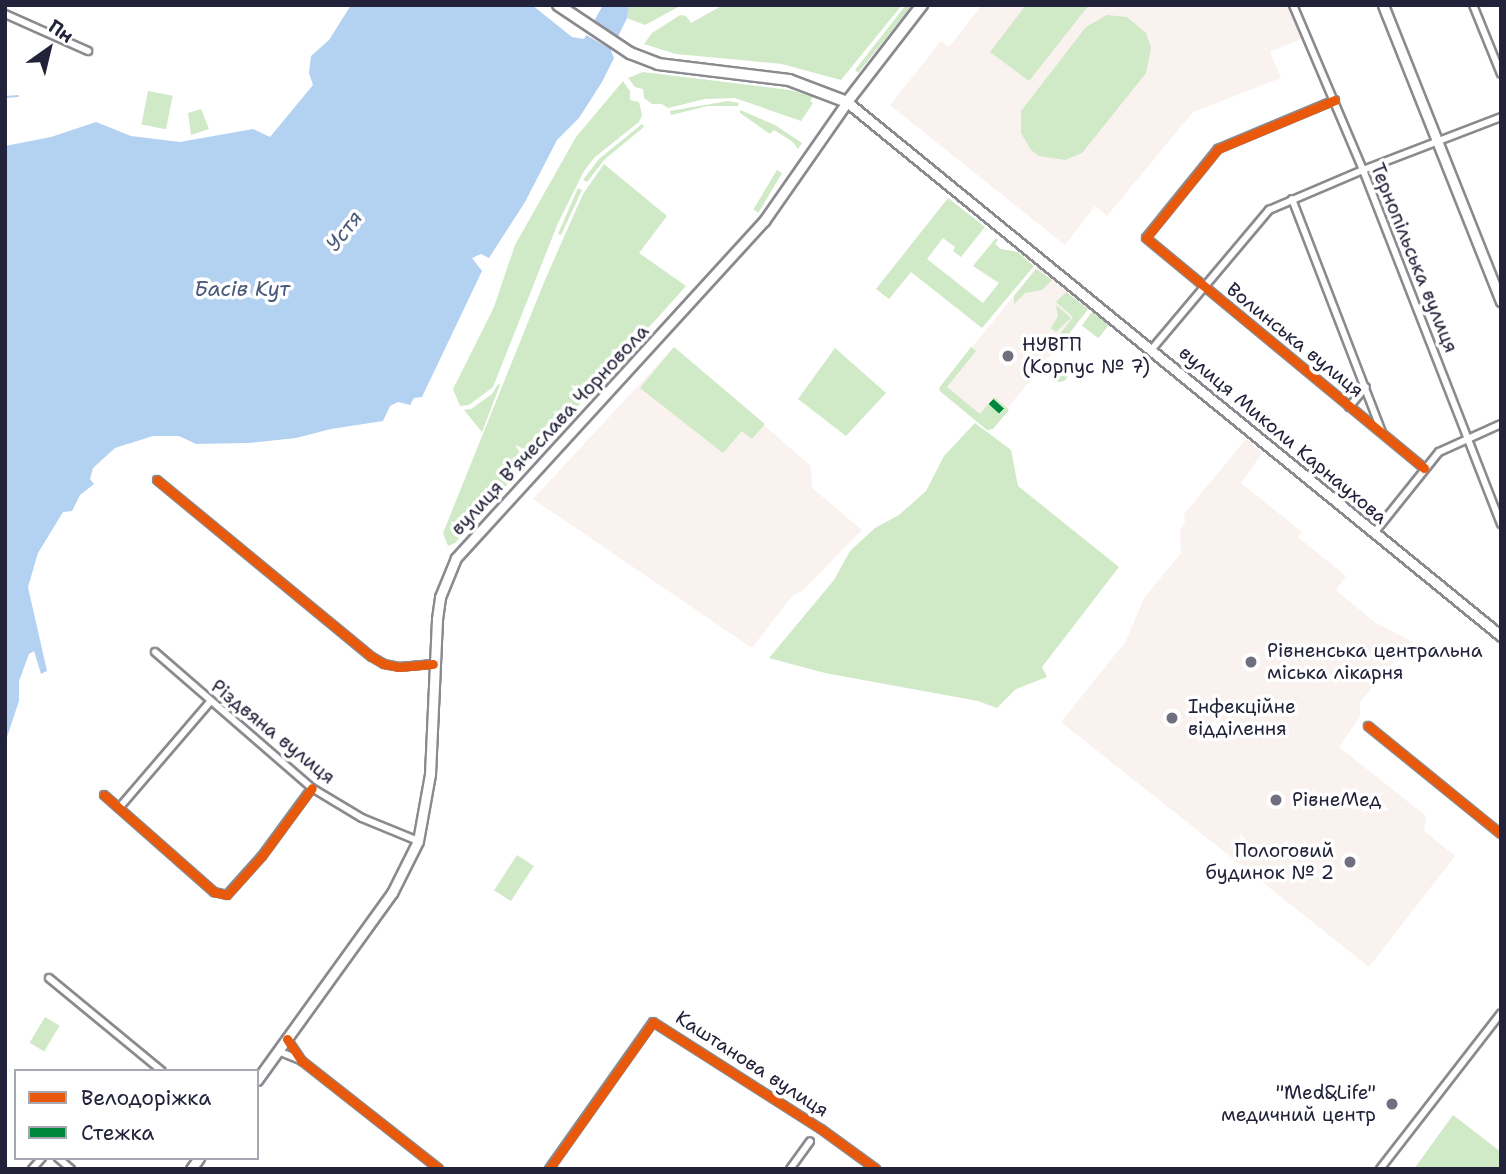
<!DOCTYPE html>
<meta charset="utf-8">
<style>
body{margin:0}
#map{position:relative;width:1506px;height:1174px;overflow:hidden;background:#fff;font-family:"Shantell Sans",sans-serif}
div>[style]{position:absolute}
.built>*{inset:0;background:#faf2ee;transform-origin:0 0}
.green>*{inset:0;background:#d0e9c6;transform-origin:0 0}
.round{border-radius:50%}
.water>*{inset:0;background:#b3d2f1}
.pier>*{inset:0;background:#fff;transform-origin:0 0}
.stream>*{height:2px;margin:-1px;padding:0 1px;transform-origin:1px;border-radius:1px;background:#b3d2f1}
.roads{filter:drop-shadow(2px 0 #8a8a8f) drop-shadow(-2px 0 #8a8a8f) drop-shadow(0 2px #8a8a8f) drop-shadow(0 -2px #8a8a8f)}
.street>*{height:6px;margin:-3px;padding:0 3px;transform-origin:3px;border-radius:3px;background:#fff}
.secondary>*{height:9px;margin:-4.5px;padding:0 4.5px;transform-origin:4.5px;border-radius:4.5px;background:#fff}
.primary>*{height:10px;margin:-5px;padding:0 5px;transform-origin:5px;border-radius:5px;background:#fff}
.quiet>*{height:7px;margin-top:-3.5px;transform-origin:0;background:repeating-linear-gradient(90deg,#00873e 0 14px,transparent 0 21px)}
.cycleway>*{height:9px;margin:-4.5px;padding:0 4.5px;transform-origin:4.5px;border-radius:4.5px;background:#e8590c}
.dots>*{width:19px;height:19px;translate:-50% -50%;box-sizing:border-box;border:4px solid #fff;border-radius:50%}
span{translate:-50% -50%;white-space:nowrap;text-align:center;line-height:1.15;-webkit-text-stroke:7px #fff;paint-order:stroke}
.street-label{font-size:19px;color:#22223b}
.poi-label{font-size:19px;color:#22223b}
.left{translate:0 -50%;text-align:left}
.right{translate:-100% -50%;text-align:right}
.water-label{font-size:21px;color:#495979;font-style:italic}
.frame{position:absolute;inset:0;border:7px solid #22223b;pointer-events:none}
.legend{position:absolute;left:14px;top:1069px;width:245px;height:91px;box-sizing:border-box;background:#fff;border:2px solid #a7a7b1;margin:0;padding:9px 12px;list-style:none;font-size:21px;color:#22223b}
.legend li{display:flex;align-items:center;gap:14px;height:35px}
.legend b{width:35px;border:2px solid #a7a7b1}
.north{position:absolute;left:14px;top:14px;width:70px;height:70px;-webkit-text-stroke:5px #fff;paint-order:stroke;rotate:34deg;font-size:19px;font-weight:700;line-height:28px;text-align:center;color:#22223b}
.north::after{content:'';display:block;margin:auto;width:24px;height:32px;background:#22223b;clip-path:polygon(50% 0,100% 100%,50% 72%,0 100%)}
</style>
<div id="map">
<div class="built">
<i style="clip-path:polygon(982px 5px,1287px 5px,1301px 39px,1270px 52px,1281px 78px,1193px 112px,1107px 216px,1095px 206px,1065px 245px,890px 105px,941px 41px,949px 47px)"></i>
<i style="left:1037px;top:267px;width:66px;height:158px;rotate:39deg"></i>
<i style="clip-path:polygon(674px 347px,811px 466px,812px 488px,862px 530px,803px 590px,792px 596px,752px 648px,533px 499px)"></i>
<i style="clip-path:polygon(1246px 439px,1262px 453px,1241px 483px,1302px 532px,1298px 537px,1346px 576px,1336px 590px,1374px 622px,1415px 643px,1402px 647px,1402px 652px,1360px 702px,1360px 717px,1339px 747px,1426px 816px,1424px 831px,1455px 856px,1369px 967px,1061px 722px,1126px 641px,1144px 598px,1181px 553px,1180px 531px,1185px 522px,1184px 514px)"></i>
</div>
<div class="green">
<i style="clip-path:polygon(629px 5px,682px 5px,645px 25px,627px 18px)"></i>
<i style="clip-path:polygon(723px 5px,902px 5px,841px 80px,782px 64px,676px 54px,644px 44px,652px 33px,680px 15px,686px 16px,691px 23px)"></i>
<i style="clip-path:polygon(906px 5px,912px 5px,858px 73px,855px 70px)"></i>
<i style="clip-path:polygon(1026px 5px,1089px 5px,1029px 81px,990px 52px)"></i>
<i style="clip-path:polygon(1107px 15px,1127px 17px,1146px 33px,1151px 48px,1146px 73px,1082px 153px,1065px 160px,1039px 156px,1031px 150px,1021px 133px,1021px 111px,1086px 27px)"></i>
<i style="clip-path:polygon(643px 72px,790px 90px,813px 97px,810px 101px,813px 103px,801px 121px,735px 98px,705px 99px,668px 108px,662px 104px,652px 104px,644px 98px,643px 89px,635px 87px,628px 78px)"></i>
<i style="clip-path:polygon(623px 81px,630px 91px,630px 100px,639px 102px,642px 115px,639px 122px,595px 157px,584px 171px,558px 223px,493px 387px,469px 405px,460px 406px,453px 389px,494px 307px,515px 245px,576px 137px)"></i>
<i style="left:148px;top:91px;width:25px;height:34px;rotate:11deg"></i>
<i style="clip-path:polygon(728px 101px,739px 103px,738px 106px,708px 106px,671px 115px,670px 111px)"></i>
<i style="clip-path:polygon(201px 109px,209px 129px,191px 135px,188px 113px)"></i>
<i style="clip-path:polygon(740px 110px,775px 125px,802px 143px,798px 149px,793px 142px,774px 130px,770px 134px,740px 113px)"></i>
<i style="clip-path:polygon(642px 124px,644px 127px,605px 159px,587px 182px,583px 180px,599px 159px)"></i>
<i style="clip-path:polygon(604px 164px,667px 216px,639px 253px,686px 286px,455px 543px,448px 546px,443px 533px,545px 280px,583px 194px)"></i>
<i style="left:777px;top:170px;width:6px;height:46px;rotate:31deg"></i>
<i style="clip-path:polygon(578px 188px,582px 190px,561px 235px,558px 234px)"></i>
<i style="clip-path:polygon(948px 198px,985px 227px,961px 257px,953px 251px,955px 247px,943px 238px,927px 259px,983px 303px,999px 283px,973px 266px,996px 238px,998px 240px,995px 244px,1001px 249px,1018px 252px,1034px 266px,982px 328px,911px 272px,889px 299px,876px 289px)"></i>
<i style="clip-path:polygon(1036px 269px,1052px 280px,1042px 290px,1025px 293px,1014px 304px,1014px 296px)"></i>
<i style="clip-path:polygon(1066px 292px,1088px 309px,1065px 339px,1059px 335px,1073px 317px,1056px 302px)"></i>
<i style="clip-path:polygon(1056px 305px,1071px 318px,1056px 332px,1051px 328px,1058px 316px)"></i>
<i style="left:1092px;top:312px;width:21px;height:17px;rotate:37deg"></i>
<i style="clip-path:polygon(674px 347px,765px 424px,752px 439px,742px 431px,723px 453px,640px 388px)"></i>
<i style="clip-path:polygon(971px 347px,976px 351px,947px 387px,980px 414px,994px 397px,1009px 410px,993px 429px,987px 430px,940px 391px,940px 387px)"></i>
<i style="clip-path:polygon(835px 348px,886px 393px,846px 436px,798px 399px)"></i>
<i class="round" style="left:1052px;top:366px;width:16px;height:16px"></i>
<i style="clip-path:polygon(498px 384px,500px 385px,482px 432px,464px 410px,471px 409px,492px 394px)"></i>
<i style="clip-path:polygon(975px 423px,1011px 450px,1018px 486px,1119px 567px,1042px 667px,1047px 677px,1016px 689px,997px 708px,978px 701px,825px 673px,769px 658px,834px 580px,850px 551px,875px 528px,899px 515px,926px 491px,944px 456px)"></i>
<i style="left:517px;top:855px;width:20px;height:42px;rotate:33deg"></i>
<i style="left:45px;top:1017px;width:17px;height:30px;rotate:31deg"></i>
<i style="clip-path:polygon(1453px 1115px,1501px 1152px,1501px 1169px,1414px 1169px)"></i>
</div>
<div class="water">
<i style="clip-path:polygon(351px 5px,532px 5px,572px 37px,584px 39px,603px 5px,629px 5px,627px 18px,611px 51px,614px 58px,602px 82px,579px 118px,557px 140px,525px 202px,489px 258px,481px 254px,472px 258px,482px 271px,422px 397px,414px 398px,410px 405px,398px 402px,390px 406px,383px 421px,331px 429px,296px 438px,249px 443px,196px 444px,179px 436px,153px 436px,115px 448px,93px 468px,90px 479px,94px 484px,80px 495px,72px 511px,63px 512px,38px 553px,28px 587px,47px 671px,41px 674px,34px 651px,29px 654px,19px 681px,19px 701px,5px 743px,5px 146px,51px 137px,96px 122px,131px 136px,180px 142px,253px 129px,270px 137px,313px 85px,309px 73px,311px 56px,329px 40px)"></i>
</div>
<div class="pier">
<i style="left:592px;top:21px;width:34px;height:15px;rotate:30deg"></i>
</div>
<div class="stream">
<i style="left:5px;top:97px;width:13px;rotate:-4deg"></i>
</div>
<div class="roads">
<div class="street">
<i style="left:1293px;top:5px;width:179px;rotate:67deg"></i>
<i style="left:1363px;top:170px;width:380px;rotate:68.7deg"></i>
<i style="left:1473px;top:5px;width:74px;rotate:67.9deg"></i>
<i style="left:5px;top:14px;width:91px;rotate:24deg"></i>
<i style="left:1335px;top:100px;width:127px;rotate:157.3deg"></i>
<i style="left:1218px;top:149px;width:114px;rotate:129deg"></i>
<i style="left:1146px;top:238px;width:361px;rotate:39.6deg"></i>
<i style="left:1292px;top:199px;width:250px;rotate:68.9deg"></i>
<i style="left:1152px;top:349px;width:182px;rotate:-49.9deg"></i>
<i style="left:1269px;top:210px;width:102px;rotate:-23.1deg"></i>
<i style="left:1363px;top:170px;width:148px;rotate:-21deg"></i>
<i style="left:1349px;top:407px;width:26px;rotate:-50deg"></i>
<i style="left:157px;top:480px;width:278px;rotate:39.5deg"></i>
<i style="left:372px;top:657px;width:14px;rotate:30deg"></i>
<i style="left:384px;top:664px;width:15px;rotate:11deg"></i>
<i style="left:399px;top:667px;width:34px;rotate:-5deg"></i>
<i style="left:1374px;top:533px;width:104px;rotate:-51.3deg"></i>
<i style="left:1439px;top:452px;width:68px;rotate:-24.3deg"></i>
<i style="left:155px;top:652px;width:208px;rotate:40.9deg"></i>
<i style="left:312px;top:788px;width:58px;rotate:31deg"></i>
<i style="left:362px;top:818px;width:61px;rotate:22.3deg"></i>
<i style="left:1368px;top:726px;width:171px;rotate:39.1deg"></i>
<i style="left:104px;top:795px;width:147px;rotate:41.4deg"></i>
<i style="left:214px;top:892px;width:13px;rotate:13deg"></i>
<i style="left:227px;top:895px;width:52px;rotate:-48.1deg"></i>
<i style="left:262px;top:856px;width:84px;rotate:-53.7deg"></i>
<i style="left:119px;top:808px;width:140px;rotate:-49.4deg"></i>
<i style="left:49px;top:978px;width:146px;rotate:39.5deg"></i>
<i style="left:287px;top:1039px;width:27px;rotate:56deg"></i>
<i style="left:302px;top:1061px;width:174px;rotate:38.2deg"></i>
<i style="left:278px;top:1051px;width:24px;rotate:22deg"></i>
<i style="left:58px;top:1158px;width:17px;rotate:40deg"></i>
<i style="left:32px;top:1169px;width:15px;rotate:-48deg"></i>
<i style="left:549px;top:1169px;width:180px;rotate:-54.7deg"></i>
<i style="left:653px;top:1022px;width:199px;rotate:32.5deg"></i>
<i style="left:821px;top:1129px;width:68px;rotate:36deg"></i>
<i style="left:790px;top:1169px;width:34px;rotate:-54deg"></i>
<i style="left:1380px;top:1169px;width:197px;rotate:-52.2deg"></i>
</div>
<div class="secondary">
<i style="left:1383px;top:5px;width:319px;rotate:68.3deg"></i>
<i style="left:257px;top:1080px;width:231px;rotate:-54.2deg"></i>
<i style="left:392px;top:893px;width:58px;rotate:-63.4deg"></i>
<i style="left:418px;top:841px;width:68px;rotate:-79.8deg"></i>
<i style="left:430px;top:774px;width:155px;rotate:-87.4deg"></i>
<i style="left:437px;top:619px;width:22px;rotate:-82deg"></i>
<i style="left:440px;top:597px;width:42px;rotate:-67.7deg"></i>
<i style="left:456px;top:558px;width:457px;rotate:-47.6deg"></i>
<i style="left:764px;top:221px;width:145px;rotate:-55.1deg"></i>
<i style="left:847px;top:102px;width:844px;rotate:39.23deg"></i>
<i style="left:191px;top:1169px;width:14px;rotate:-54deg"></i>
</div>
<div class="primary">
<i style="left:558px;top:5px;width:87px;rotate:33.7deg"></i>
<i style="left:630px;top:53px;width:30px;rotate:21deg"></i>
<i style="left:658px;top:64px;width:132px;rotate:7deg"></i>
<i style="left:789px;top:80px;width:62px;rotate:20.8deg"></i>
<i style="left:847px;top:102px;width:123px;rotate:-52.3deg"></i>
</div>
</div>
<div class="quiet">
<i style="left:991px;top:401px;width:15px;rotate:42deg"></i>
</div>
<div class="cycleway">
<i style="left:1335px;top:100px;width:127px;rotate:157.3deg"></i>
<i style="left:1218px;top:149px;width:114px;rotate:129deg"></i>
<i style="left:1146px;top:238px;width:361px;rotate:39.6deg"></i>
<i style="left:157px;top:480px;width:278px;rotate:39.5deg"></i>
<i style="left:372px;top:657px;width:14px;rotate:30deg"></i>
<i style="left:384px;top:664px;width:15px;rotate:11deg"></i>
<i style="left:399px;top:667px;width:34px;rotate:-5deg"></i>
<i style="left:1368px;top:726px;width:171px;rotate:39.1deg"></i>
<i style="left:104px;top:795px;width:147px;rotate:41.4deg"></i>
<i style="left:214px;top:892px;width:13px;rotate:13deg"></i>
<i style="left:227px;top:895px;width:52px;rotate:-48.1deg"></i>
<i style="left:262px;top:856px;width:84px;rotate:-53.7deg"></i>
<i style="left:287px;top:1039px;width:27px;rotate:56deg"></i>
<i style="left:302px;top:1061px;width:174px;rotate:38.2deg"></i>
<i style="left:549px;top:1169px;width:180px;rotate:-54.7deg"></i>
<i style="left:653px;top:1022px;width:199px;rotate:32.5deg"></i>
<i style="left:821px;top:1129px;width:68px;rotate:36deg"></i>
</div>
<div class="dots">
<i style="left:1008px;top:356px;background:#6f6f80"></i>
<i style="left:1251px;top:662px;background:#6f6f80"></i>
<i style="left:1172px;top:718px;background:#6f6f80"></i>
<i style="left:1276px;top:800px;background:#6f6f80"></i>
<i style="left:1350px;top:862px;background:#6f6f80"></i>
<i style="left:1392px;top:1104px;background:#6f6f80"></i>
</div>
<div class="street-label">
<span style="left:1414px;top:258px;rotate:68deg">Тернопільська вулиця</span>
<span style="left:1295px;top:340px;rotate:39deg">Волинська вулиця</span>
<span style="left:550px;top:430px;rotate:-47deg">вулиця Вʼячеслава Чорновола</span>
<span style="left:1283px;top:435px;rotate:40deg">вулиця Миколи Карнаухова</span>
<span style="left:273px;top:732px;rotate:39deg">Різдвяна вулиця</span>
<span style="left:752px;top:1064px;rotate:33deg">Каштанова вулиця</span>
</div>
<div class="poi-label">
<span class="left" style="left:1022px;top:356px">НУВГП<br>(Корпус № 7)</span>
<span class="left" style="left:1267px;top:662px">Рівненська центральна<br>міська лікарня</span>
<span class="left" style="left:1188px;top:718px">Інфекційне<br>відділення</span>
<span class="left" style="left:1292px;top:800px">РівнеМед</span>
<span class="right" style="left:1334px;top:862px">Пологовий<br>будинок № 2</span>
<span class="right" style="left:1376px;top:1104px">"Med&amp;Life"<br>медичний центр</span>
</div>
<div class="water-label">
<span style="left:344px;top:231px;rotate:-52deg">Устя</span>
<span style="left:242px;top:289px">Басів Кут</span>
</div>
<div class="frame"></div>
<ul class="legend">
<li><b style="height:9px;background:#e8590c"></b>Велодоріжка</li>
<li><b style="height:9px;background:#00873e"></b>Стежка</li>
</ul>
<div class="north">Пн</div>
</div>
